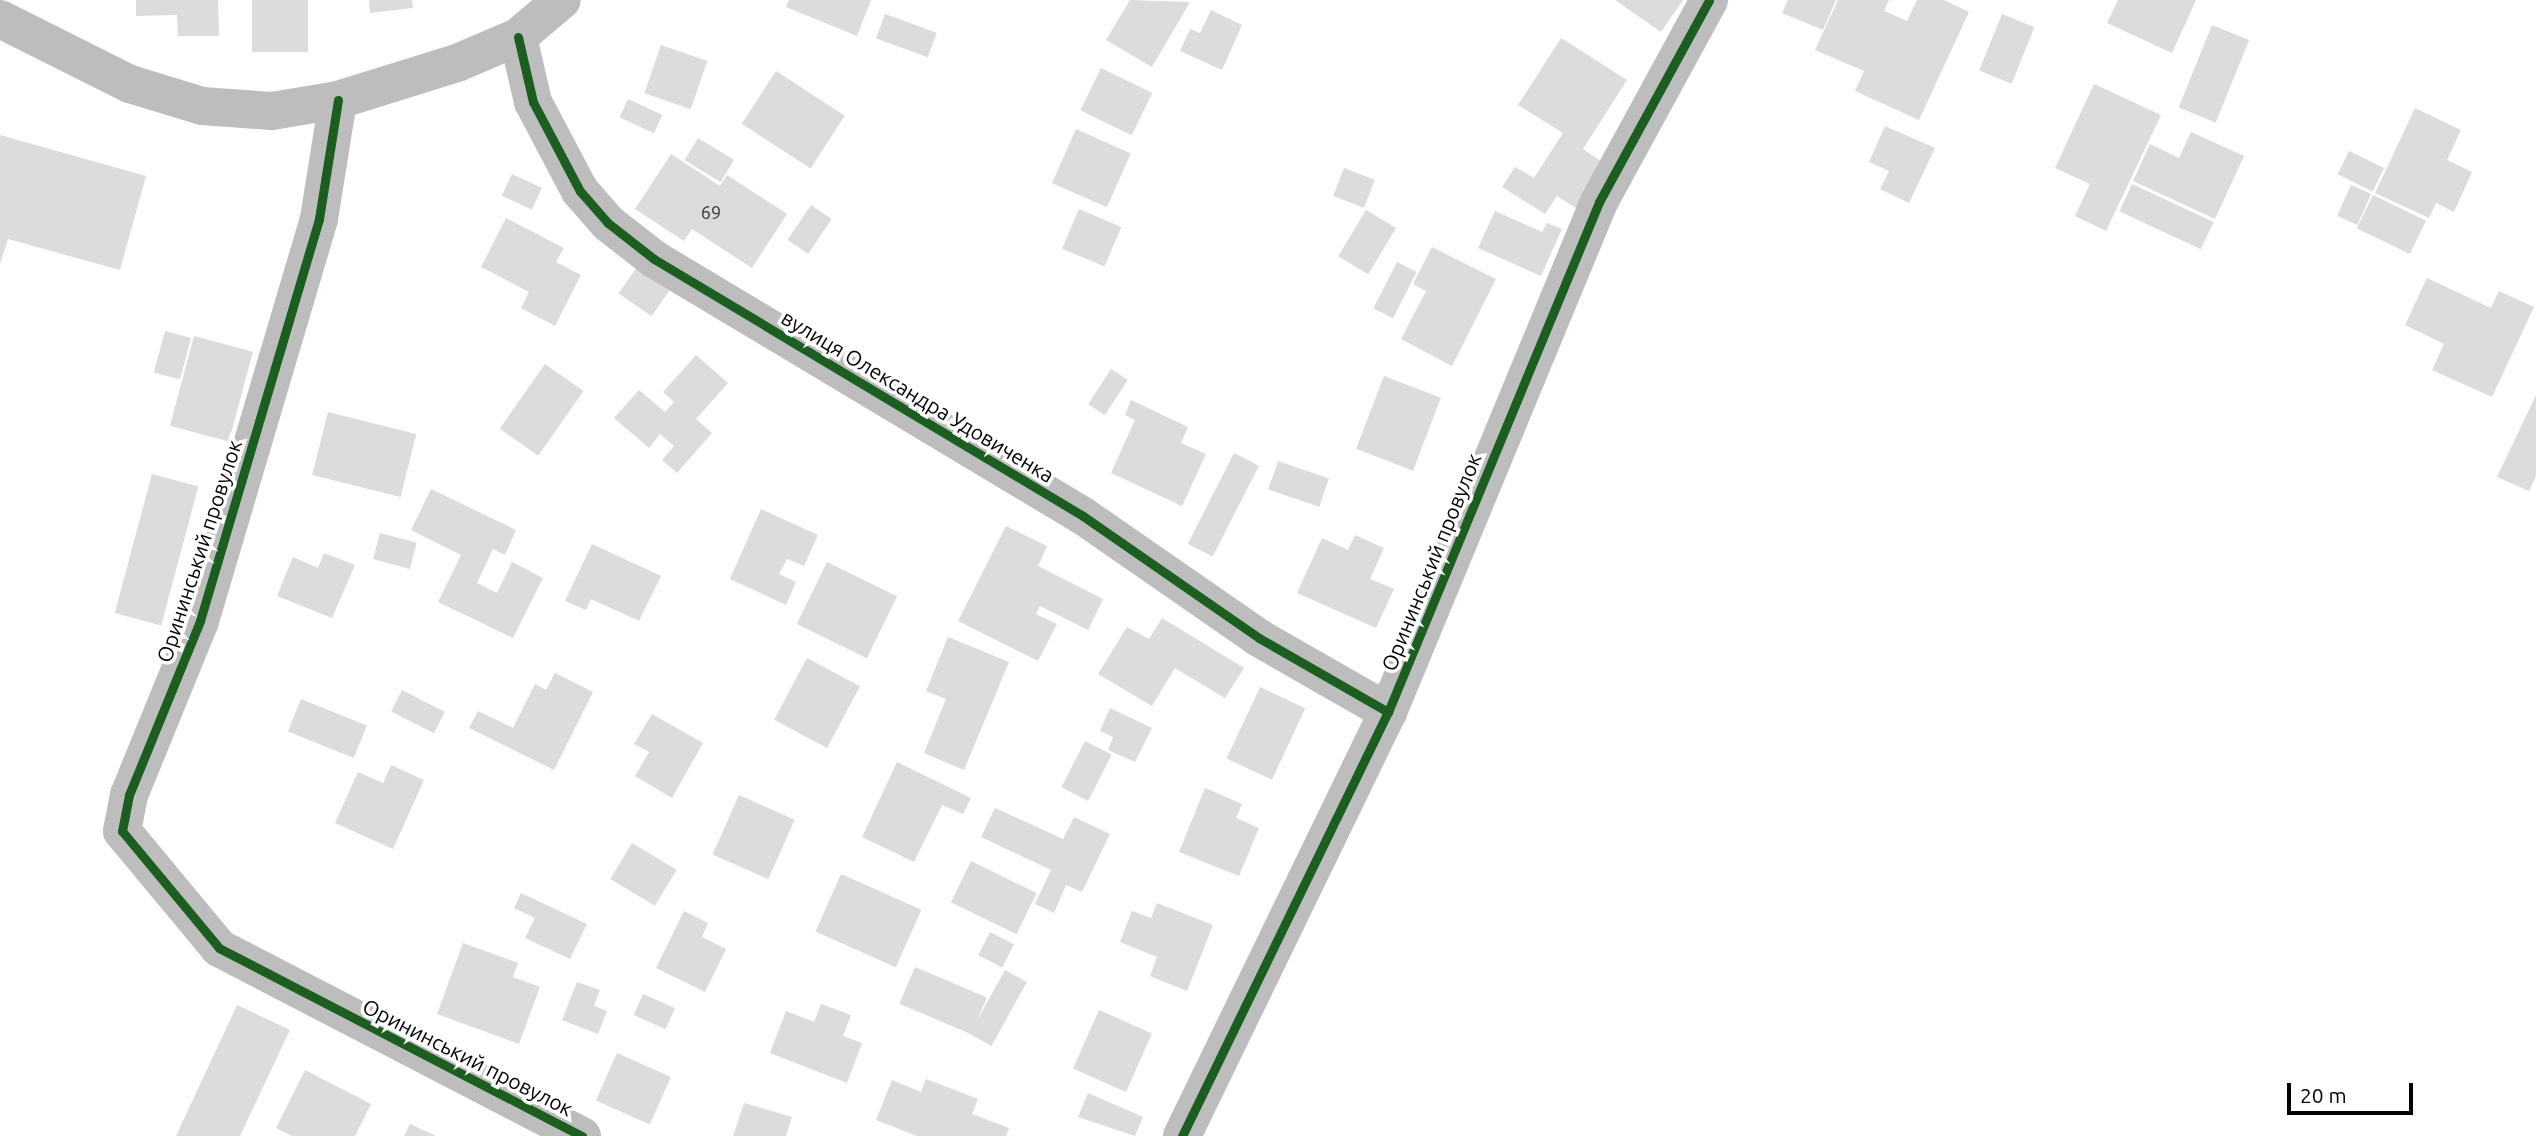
<!DOCTYPE html>
<meta charset="utf-8">
<style>
body{margin:0}
#map{position:relative;width:2536px;height:1136px;overflow:hidden;background:#fff;font-family:Ubuntu,sans-serif}
div>[style]{position:absolute}
.building>*{inset:0;background:#dcdcdc;transform-origin:0 0}
.street>*{height:38px;margin:-19px;padding:0 19px;transform-origin:19px;border-radius:19px;background:#bdbdbd}
.cycleway>*{height:9px;margin:-4.5px;padding:0 4.5px;transform-origin:4.5px;border-radius:4.5px;background:#1b5e20}
span{translate:-50% -50%;white-space:nowrap;text-align:center;line-height:1.15;-webkit-text-stroke:7px #fff;paint-order:stroke}
.number-label{font-size:18px;color:#373737}
.number-label span{-webkit-text-stroke-width:0}
.street-label{font-size:21px;color:#000}
.scale{position:absolute;left:2287px;top:1083px;width:126px;height:32px;box-sizing:border-box;border:4px solid #000;border-top:0;padding-left:9px;font-size:21px;line-height:24px;white-space:nowrap;color:#000;-webkit-text-stroke:5px #fff;paint-order:stroke}
</style>
<div id="map">
<div class="building">
<i style="clip-path:polygon(136px 0,218px 0,219px 36px,178px 36px,177px 15px,136px 16px)"></i>
<i style="left:252px;top:0;width:56px;height:52px"></i>
<i style="clip-path:polygon(369px 0,412px 0,413px 8px,370px 13px)"></i>
<i style="clip-path:polygon(789px 0,871px 0,857px 36px,786px 7px)"></i>
<i style="clip-path:polygon(1130px 0,1190px 2px,1152px 67px,1106px 40px)"></i>
<i style="clip-path:polygon(1615px 0,1683px 0,1661px 32px)"></i>
<i style="clip-path:polygon(1788px 0,1836px 0,1823px 30px,1782px 13px)"></i>
<i style="clip-path:polygon(1838px 0,1889px 0,1884px 11px,1907px 21px,1917px 0,1944px 0,1969px 12px,1919px 120px,1855px 91px,1864px 71px,1815px 50px)"></i>
<i style="clip-path:polygon(2118px 0,2196px 0,2172px 53px,2107px 23px)"></i>
<i style="clip-path:polygon(1211px 10px,1242px 25px,1222px 70px,1180px 51px,1190px 29px,1200px 33px)"></i>
<i style="left:885px;top:14px;width:55px;height:26px;rotate:20deg"></i>
<i style="left:2002px;top:14px;width:35px;height:61px;rotate:22deg"></i>
<i style="left:2212px;top:25px;width:40px;height:89px;rotate:22deg"></i>
<i style="clip-path:polygon(1561px 38px,1627px 80px,1583px 149px,1613px 169px,1585px 214px,1557px 196px,1545px 214px,1502px 187px,1515px 167px,1534px 178px,1563px 133px,1518px 105px)"></i>
<i style="left:661px;top:45px;width:49px;height:51px;rotate:19deg"></i>
<i style="left:1101px;top:68px;width:57px;height:47px;rotate:26deg"></i>
<i style="left:776px;top:71px;width:82px;height:63px;rotate:33deg"></i>
<i style="clip-path:polygon(2094px 84px,2161px 115px,2106px 231px,2075px 216px,2090px 184px,2055px 168px)"></i>
<i style="left:628px;top:99px;width:38px;height:20px;rotate:25deg"></i>
<i style="clip-path:polygon(2415px 108px,2461px 130px,2447px 160px,2472px 172px,2454px 212px,2436px 203px,2429px 218px,2375px 193px)"></i>
<i style="clip-path:polygon(1885px 126px,1935px 148px,1909px 203px,1880px 189px,1889px 171px,1869px 162px)"></i>
<i style="left:1076px;top:129px;width:60px;height:59px;rotate:24deg"></i>
<i style="clip-path:polygon(2191px 132px,2244px 156px,2215px 219px,2133px 181px,2150px 144px,2179px 158px)"></i>
<i style="clip-path:polygon(0 135px,146px 176px,120px 270px,8px 239px,0 264px)"></i>
<i style="left:698px;top:138px;width:42px;height:26px;rotate:31deg"></i>
<i style="left:2349px;top:151px;width:39px;height:26px;rotate:26deg"></i>
<i style="clip-path:polygon(671px 154px,720px 186px,727px 175px,787px 214px,752px 268px,692px 229px,684px 241px,635px 209px)"></i>
<i style="left:1344px;top:168px;width:33px;height:30px;rotate:21deg"></i>
<i style="left:512px;top:174px;width:33px;height:24px;rotate:25deg"></i>
<i style="left:2132px;top:184px;width:90px;height:30px;rotate:25deg"></i>
<i style="left:2351px;top:185px;width:22px;height:34px;rotate:24deg"></i>
<i style="left:2373px;top:195px;width:59px;height:37px;rotate:26deg"></i>
<i style="left:811px;top:205px;width:25px;height:42px;rotate:34deg"></i>
<i style="left:1079px;top:209px;width:46px;height:43px;rotate:23deg"></i>
<i style="left:1366px;top:210px;width:35px;height:54px;rotate:31deg"></i>
<i style="clip-path:polygon(1495px 211px,1542px 232px,1547px 223px,1562px 229px,1541px 276px,1478px 248px)"></i>
<i style="clip-path:polygon(506px 218px,564px 248px,556px 262px,581px 275px,555px 326px,521px 308px,529px 292px,481px 267px)"></i>
<i style="clip-path:polygon(1432px 247px,1496px 279px,1452px 366px,1401px 339px,1426px 291px,1413px 284px)"></i>
<i style="left:1397px;top:262px;width:22px;height:52px;rotate:27deg"></i>
<i style="left:637px;top:267px;width:40px;height:32px;rotate:35deg"></i>
<i style="clip-path:polygon(2427px 278px,2491px 308px,2499px 291px,2534px 307px,2492px 397px,2432px 370px,2444px 344px,2405px 325px)"></i>
<i style="left:165px;top:331px;width:27px;height:43px;rotate:15deg"></i>
<i style="left:194px;top:336px;width:61px;height:93px;rotate:15deg"></i>
<i style="clip-path:polygon(696px 355px,728px 383px,696px 419px,712px 433px,677px 473px,662px 460px,674px 446px,660px 434px,649px 448px,614px 418px,639px 390px,665px 412px,674px 402px,663px 392px)"></i>
<i style="left:545px;top:364px;width:47px;height:79px;rotate:35deg"></i>
<i style="left:1111px;top:369px;width:20px;height:42px;rotate:33deg"></i>
<i style="left:1384px;top:376px;width:61px;height:78px;rotate:21deg"></i>
<i style="clip-path:polygon(2536px 395px,2536px 476px,2529px 491px,2497px 477px)"></i>
<i style="clip-path:polygon(1131px 400px,1188px 427px,1181px 443px,1206px 454px,1182px 506px,1111px 473px,1135px 420px,1125px 415px)"></i>
<i style="left:328px;top:412px;width:91px;height:65px;rotate:14deg"></i>
<i style="left:1234px;top:453px;width:28px;height:102px;rotate:27deg"></i>
<i style="left:1278px;top:461px;width:54px;height:30px;rotate:19deg"></i>
<i style="left:152px;top:474px;width:48px;height:144px;rotate:15deg"></i>
<i style="clip-path:polygon(431px 489px,516px 530px,505px 555px,493px 549px,477px 583px,497px 593px,512px 562px,543px 578px,513px 638px,438px 602px,461px 555px,411px 530px)"></i>
<i style="clip-path:polygon(761px 509px,818px 535px,804px 566px,787px 559px,779px 574px,796px 582px,786px 605px,730px 579px)"></i>
<i style="clip-path:polygon(1006px 526px,1047px 546px,1038px 566px,1103px 599px,1088px 630px,1040px 606px,1036px 614px,1057px 624px,1038px 661px,958px 621px)"></i>
<i style="left:380px;top:533px;width:38px;height:27px;rotate:15deg"></i>
<i style="clip-path:polygon(1355px 535px,1384px 548px,1370px 579px,1394px 589px,1376px 628px,1297px 593px,1322px 538px,1348px 550px)"></i>
<i style="clip-path:polygon(592px 544px,661px 576px,639px 621px,591px 599px,586px 610px,565px 601px)"></i>
<i style="clip-path:polygon(324px 553px,355px 565px,332px 618px,277px 596px,293px 557px,318px 568px)"></i>
<i style="left:827px;top:562px;width:78px;height:69px;rotate:26deg"></i>
<i style="clip-path:polygon(1162px 618px,1244px 668px,1225px 698px,1175px 668px,1152px 706px,1098px 674px,1127px 627px,1149px 639px)"></i>
<i style="clip-path:polygon(948px 637px,1009px 662px,964px 770px,924px 753px,946px 699px,926px 691px)"></i>
<i style="left:807px;top:658px;width:60px;height:70px;rotate:28deg"></i>
<i style="clip-path:polygon(555px 673px,593px 692px,554px 770px,469px 728px,478px 711px,513px 728px,535px 684px,546px 690px)"></i>
<i style="left:1260px;top:687px;width:50px;height:79px;rotate:25deg"></i>
<i style="left:402px;top:690px;width:48px;height:24px;rotate:27deg"></i>
<i style="left:301px;top:699px;width:71px;height:35px;rotate:22deg"></i>
<i style="clip-path:polygon(1110px 708px,1152px 728px,1135px 762px,1108px 750px,1113px 737px,1100px 731px)"></i>
<i style="clip-path:polygon(652px 714px,703px 743px,672px 798px,635px 776px,649px 752px,634px 744px)"></i>
<i style="left:1085px;top:741px;width:30px;height:52px;rotate:27deg"></i>
<i style="clip-path:polygon(897px 762px,971px 798px,963px 814px,942px 805px,914px 862px,862px 837px)"></i>
<i style="clip-path:polygon(391px 765px,424px 780px,393px 849px,335px 823px,358px 772px,383px 783px)"></i>
<i style="clip-path:polygon(1205px 788px,1242px 804px,1236px 818px,1259px 828px,1239px 876px,1179px 852px)"></i>
<i style="left:739px;top:795px;width:61px;height:65px;rotate:24deg"></i>
<i style="clip-path:polygon(995px 808px,1063px 839px,1074px 817px,1110px 834px,1082px 892px,1066px 885px,1054px 913px,1035px 904px,1051px 870px,981px 837px)"></i>
<i style="left:632px;top:843px;width:52px;height:42px;rotate:31deg"></i>
<i style="left:971px;top:861px;width:73px;height:46px;rotate:26deg"></i>
<i style="left:841px;top:874px;width:88px;height:63px;rotate:24deg"></i>
<i style="clip-path:polygon(521px 893px,587px 924px,570px 959px,525px 938px,535px 918px,514px 908px)"></i>
<i style="clip-path:polygon(1157px 903px,1213px 925px,1187px 991px,1150px 976px,1157px 957px,1120px 942px,1132px 911px,1151px 918px)"></i>
<i style="clip-path:polygon(684px 911px,708px 923px,702px 937px,726px 949px,705px 992px,656px 968px)"></i>
<i style="left:990px;top:932px;width:27px;height:26px;rotate:27deg"></i>
<i style="clip-path:polygon(463px 943px,518px 963px,513px 977px,540px 987px,519px 1044px,437px 1014px)"></i>
<i style="left:915px;top:967px;width:78px;height:40px;rotate:23deg"></i>
<i style="left:1005px;top:970px;width:25px;height:73px;rotate:29deg"></i>
<i style="clip-path:polygon(577px 982px,600px 990px,594px 1006px,607px 1011px,598px 1034px,562px 1020px)"></i>
<i style="left:643px;top:994px;width:35px;height:23px;rotate:24deg"></i>
<i style="clip-path:polygon(821px 1004px,851px 1015px,843px 1036px,862px 1043px,847px 1083px,770px 1053px,786px 1011px,814px 1022px)"></i>
<i style="clip-path:polygon(237px 1005px,290px 1030px,240px 1136px,176px 1136px)"></i>
<i style="left:1099px;top:1010px;width:58px;height:64px;rotate:24deg"></i>
<i style="left:617px;top:1053px;width:59px;height:52px;rotate:24deg"></i>
<i style="clip-path:polygon(305px 1070px,371px 1104px,355px 1136px,292px 1136px,276px 1128px)"></i>
<i style="clip-path:polygon(926px 1079px,978px 1099px,972px 1114px,1009px 1128px,1006px 1136px,917px 1136px,876px 1120px,892px 1080px,921px 1092px)"></i>
<i style="clip-path:polygon(1088px 1093px,1143px 1117px,1135px 1136px,1078px 1117px)"></i>
<i style="clip-path:polygon(744px 1103px,792px 1117px,786px 1136px,733px 1136px)"></i>
<i style="clip-path:polygon(410px 1124px,436px 1136px,404px 1136px)"></i>
</div>
<div class="street">
<i style="left:0;top:19px;width:145px;rotate:26.6deg"></i>
<i style="left:130px;top:84px;width:75px;rotate:17deg"></i>
<i style="left:202px;top:106px;width:70px;rotate:4.1deg"></i>
<i style="left:272px;top:111px;width:67px;rotate:-9.5deg"></i>
<i style="left:338px;top:100px;width:125px;rotate:-17.3deg"></i>
<i style="left:457px;top:63px;width:66px;rotate:-23.1deg"></i>
<i style="left:518px;top:37px;width:57px;rotate:-40.1deg"></i>
<i style="left:518px;top:37px;width:67px;rotate:77deg"></i>
<i style="left:533px;top:102px;width:101px;rotate:62.2deg"></i>
<i style="left:580px;top:191px;width:43px;rotate:48.8deg"></i>
<i style="left:608px;top:223px;width:58px;rotate:38deg"></i>
<i style="left:654px;top:259px;width:500px;rotate:30.92deg"></i>
<i style="left:1083px;top:516px;width:214px;rotate:34.7deg"></i>
<i style="left:1259px;top:638px;width:149px;rotate:29.8deg"></i>
<i style="left:338px;top:100px;width:121px;rotate:99.1deg"></i>
<i style="left:319px;top:219px;width:419px;rotate:106.5deg"></i>
<i style="left:200px;top:621px;width:188px;rotate:112.2deg"></i>
<i style="left:129px;top:795px;width:37px;rotate:101deg"></i>
<i style="left:122px;top:831px;width:152px;rotate:50.3deg"></i>
<i style="left:219px;top:948px;width:409px;rotate:27.4deg"></i>
<i style="left:1182px;top:1136px;width:471px;rotate:-64.1deg"></i>
<i style="left:1388px;top:712px;width:552px;rotate:-67.52deg"></i>
<i style="left:1599px;top:202px;width:230px;rotate:-61.4deg"></i>
</div>
<div class="cycleway">
<i style="left:518px;top:37px;width:67px;rotate:77deg"></i>
<i style="left:533px;top:102px;width:101px;rotate:62.2deg"></i>
<i style="left:580px;top:191px;width:43px;rotate:48.8deg"></i>
<i style="left:608px;top:223px;width:58px;rotate:38deg"></i>
<i style="left:654px;top:259px;width:500px;rotate:30.92deg"></i>
<i style="left:1083px;top:516px;width:214px;rotate:34.7deg"></i>
<i style="left:1259px;top:638px;width:149px;rotate:29.8deg"></i>
<i style="left:338px;top:100px;width:121px;rotate:99.1deg"></i>
<i style="left:319px;top:219px;width:419px;rotate:106.5deg"></i>
<i style="left:200px;top:621px;width:188px;rotate:112.2deg"></i>
<i style="left:129px;top:795px;width:37px;rotate:101deg"></i>
<i style="left:122px;top:831px;width:152px;rotate:50.3deg"></i>
<i style="left:219px;top:948px;width:409px;rotate:27.4deg"></i>
<i style="left:1182px;top:1136px;width:471px;rotate:-64.1deg"></i>
<i style="left:1388px;top:712px;width:552px;rotate:-67.52deg"></i>
<i style="left:1599px;top:202px;width:230px;rotate:-61.4deg"></i>
</div>
<div class="number-label">
<span style="left:711px;top:212px">69</span>
</div>
<div class="street-label">
<span style="left:918px;top:396px;rotate:31deg">вулиця Олександра Удовиченка</span>
<span style="left:199px;top:551px;rotate:-72deg">Орининський провулок</span>
<span style="left:1431px;top:562px;rotate:-68deg">Орининський провулок</span>
<span style="left:468px;top:1057px;rotate:27deg">Орининський провулок</span>
</div>
<div class="scale">20 m</div>
</div>
